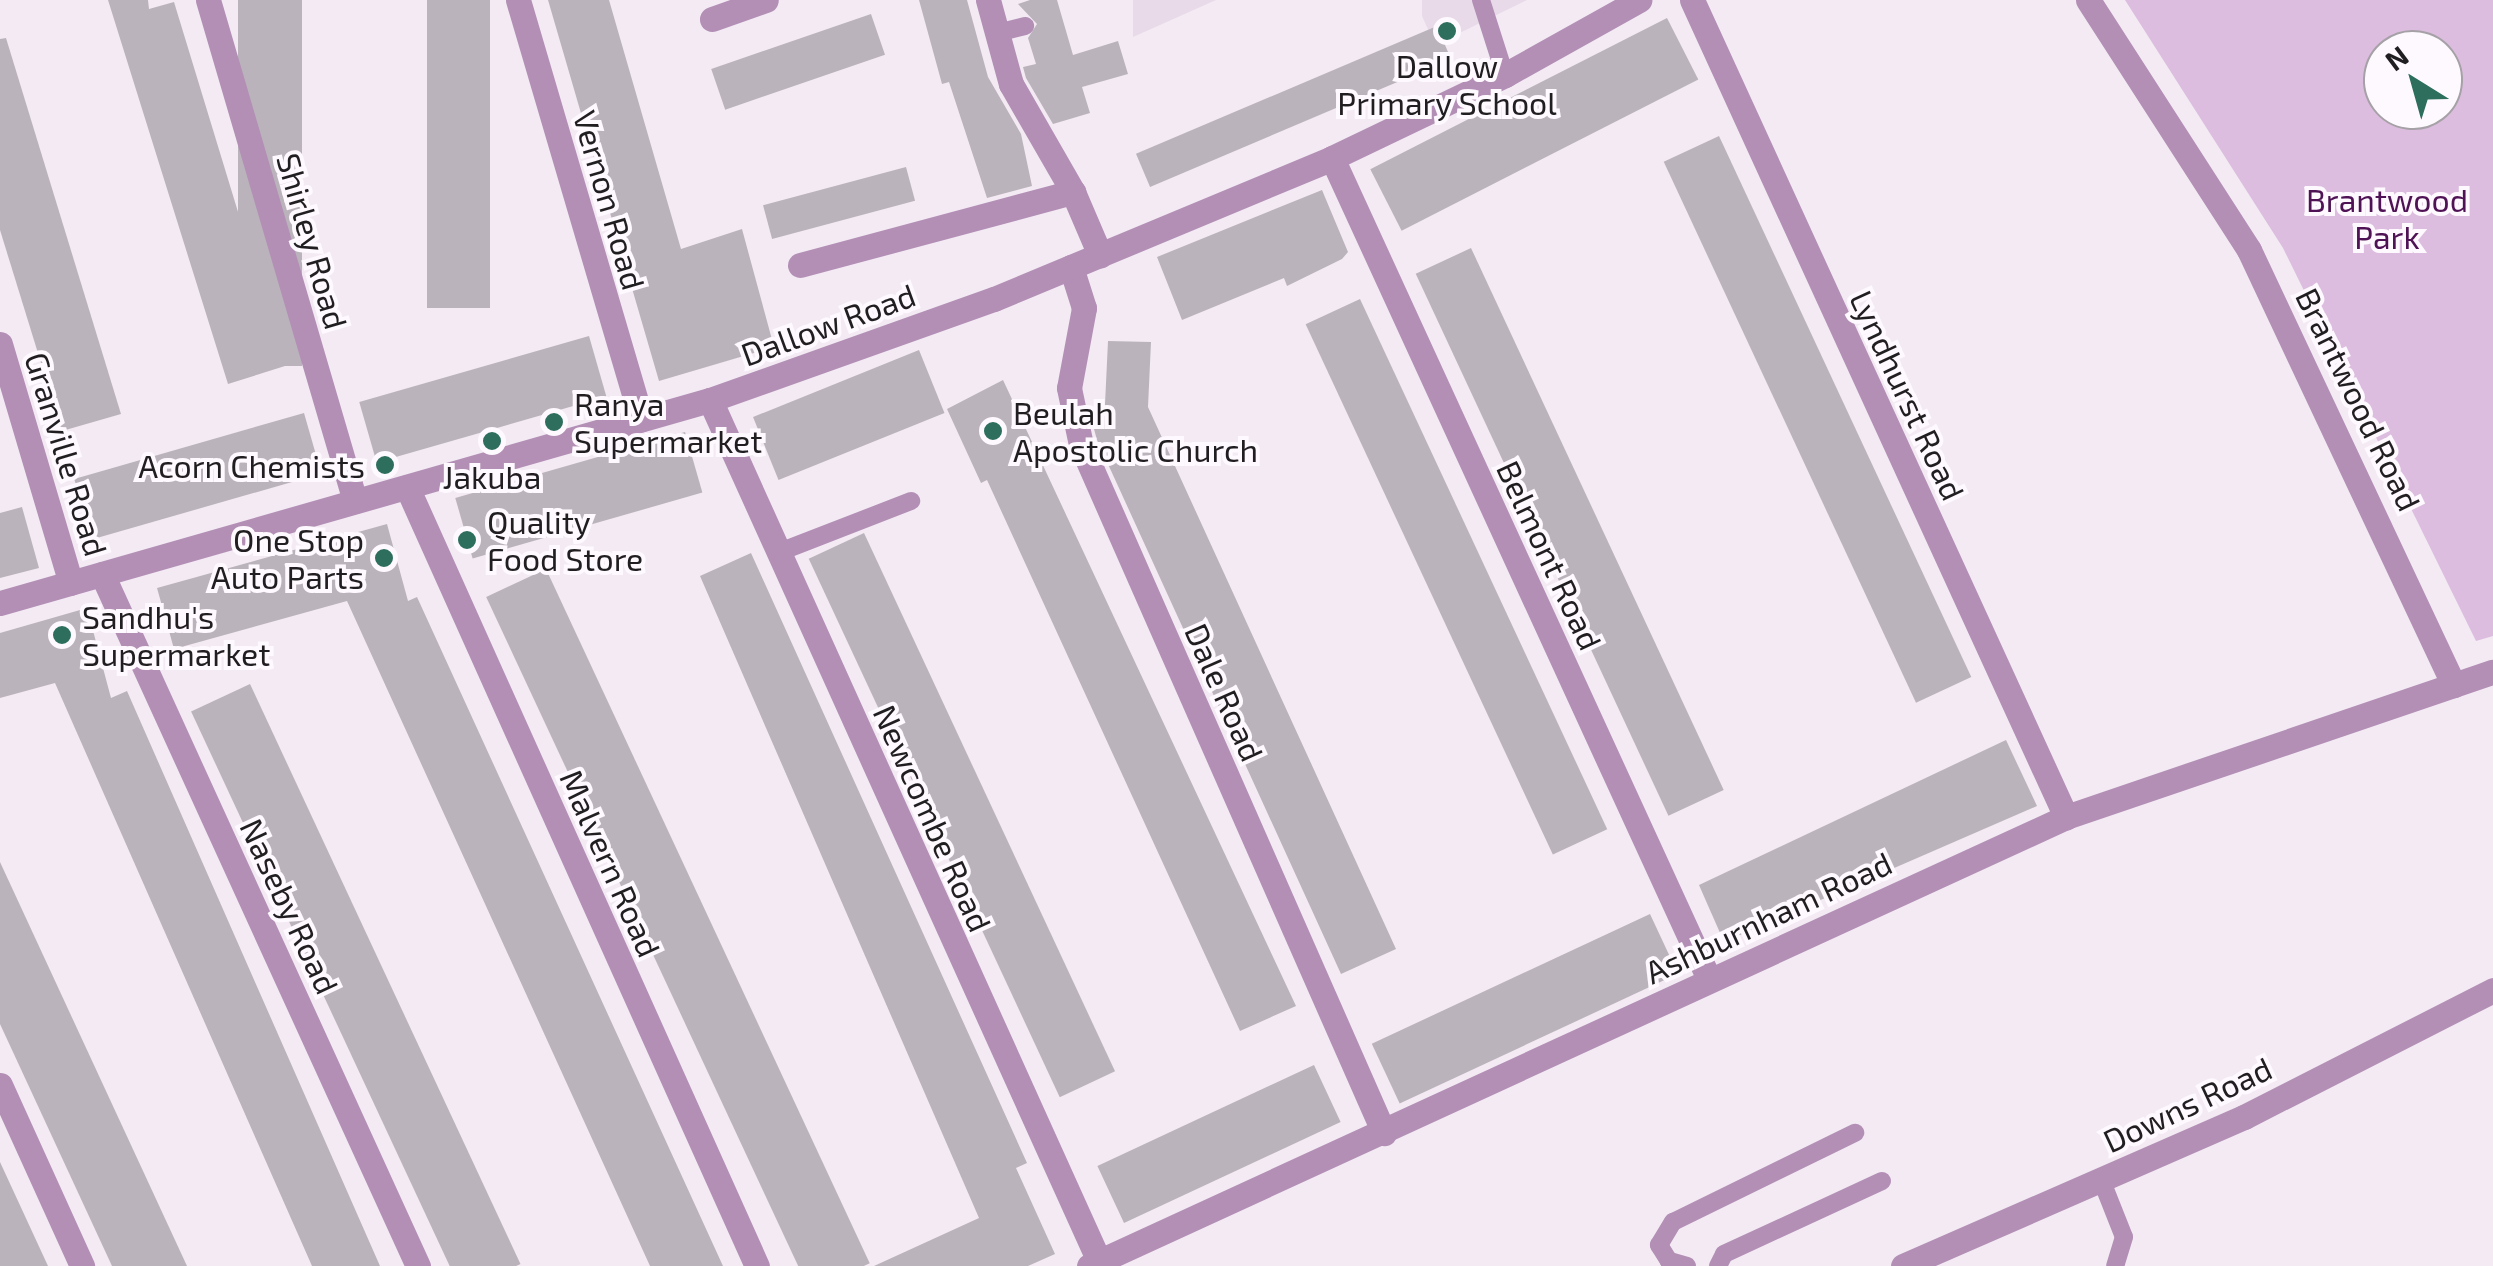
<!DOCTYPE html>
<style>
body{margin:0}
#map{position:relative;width:2493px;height:1266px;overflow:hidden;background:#f3eaf4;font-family:"Exo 2",sans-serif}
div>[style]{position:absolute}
.built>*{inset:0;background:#e8dae9}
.green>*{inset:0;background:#dcbddf}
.building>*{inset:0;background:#bbb3bc;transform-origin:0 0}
.service>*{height:18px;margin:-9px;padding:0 9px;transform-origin:9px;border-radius:9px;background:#b38fb6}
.minor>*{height:25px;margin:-12.5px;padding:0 12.5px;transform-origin:12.5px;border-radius:12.5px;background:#b38fb6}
.tertiary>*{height:25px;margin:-12.5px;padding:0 12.5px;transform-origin:12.5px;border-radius:12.5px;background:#b38fb6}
.dots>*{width:28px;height:28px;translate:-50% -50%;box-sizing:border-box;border:5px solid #fef9fe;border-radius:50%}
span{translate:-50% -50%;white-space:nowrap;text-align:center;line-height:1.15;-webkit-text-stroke:8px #fef9fe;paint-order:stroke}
.poi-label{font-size:32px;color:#211e21}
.left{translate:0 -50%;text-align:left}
.right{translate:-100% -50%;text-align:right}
.street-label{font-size:32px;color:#211e21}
.park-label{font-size:32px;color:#4e1255}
.north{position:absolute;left:2363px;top:30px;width:100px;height:100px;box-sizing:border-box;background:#fef9fe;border:2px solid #a6a1a6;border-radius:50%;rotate:323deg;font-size:28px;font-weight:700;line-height:40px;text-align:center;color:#211e21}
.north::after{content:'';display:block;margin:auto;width:35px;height:45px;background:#2d6e5d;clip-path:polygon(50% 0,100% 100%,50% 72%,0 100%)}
</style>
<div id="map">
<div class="built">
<i style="clip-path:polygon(1133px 0,1216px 0,1133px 37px)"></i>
<i style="clip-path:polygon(1422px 0,1527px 0,1435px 45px,1422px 16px)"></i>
</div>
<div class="green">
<i style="clip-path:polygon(evenodd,2125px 0,2493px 0,2493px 636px,2476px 641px,2283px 248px,2125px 0,2383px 50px,2443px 50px,2443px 110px,2383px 110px,2383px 50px)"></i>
</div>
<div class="building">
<i style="clip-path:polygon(108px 0,148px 0,149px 9px,174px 2px,285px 366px,228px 384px)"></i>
<i style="left:238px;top:0;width:64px;height:366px"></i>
<i style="left:427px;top:0;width:63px;height:308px"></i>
<i style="clip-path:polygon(548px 0,609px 0,681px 249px,742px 229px,774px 347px,659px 381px)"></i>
<i style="clip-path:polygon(919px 0,967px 0,988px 77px,1021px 134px,1032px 186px,987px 198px,949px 82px,942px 84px)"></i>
<i style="clip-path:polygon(1030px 0,1057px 0,1073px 55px,1118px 41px,1128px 74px,1082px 87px,1090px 113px,1053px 124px,1026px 78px,1023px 67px,1036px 64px,1028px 38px,1037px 24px,1018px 4px)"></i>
<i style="left:871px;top:14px;width:43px;height:169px;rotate:71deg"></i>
<i style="left:1667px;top:18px;width:69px;height:333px;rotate:63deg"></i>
<i style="left:1437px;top:26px;width:36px;height:327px;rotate:67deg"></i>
<i style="clip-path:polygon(6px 38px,121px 414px,62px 431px,0 230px,0 39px)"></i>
<i style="left:1719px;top:136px;width:597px;height:61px;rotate:65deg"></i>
<i style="left:906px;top:167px;width:35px;height:148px;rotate:75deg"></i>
<i style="clip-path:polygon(1322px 190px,1348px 252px,1342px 259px,1287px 286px,1284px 278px,1182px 320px,1157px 257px)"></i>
<i style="left:1471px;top:248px;width:598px;height:61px;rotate:65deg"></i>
<i style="left:1360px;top:299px;width:585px;height:60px;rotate:65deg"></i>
<i style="left:589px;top:336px;width:63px;height:239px;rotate:74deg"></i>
<i style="clip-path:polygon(1108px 341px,1151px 342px,1148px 407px,1396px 949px,1341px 974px,1097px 440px,1094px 429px,1104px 425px)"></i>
<i style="left:919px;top:350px;width:68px;height:179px;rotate:68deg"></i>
<i style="clip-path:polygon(1003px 380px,1296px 1006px,1240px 1031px,987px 480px,981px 483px,947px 409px)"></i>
<i style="left:304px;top:413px;width:63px;height:239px;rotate:74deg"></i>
<i style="left:685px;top:432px;width:63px;height:239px;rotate:74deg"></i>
<i style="clip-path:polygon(22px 507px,39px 568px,0 578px,0 513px)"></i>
<i style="clip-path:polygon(387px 524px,408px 601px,417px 597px,723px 1266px,650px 1266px,347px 601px,174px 649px,157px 588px)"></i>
<i style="left:864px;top:533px;width:594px;height:61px;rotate:65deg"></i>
<i style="clip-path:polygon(751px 553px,1027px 1163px,1016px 1168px,1055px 1254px,1028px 1266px,874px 1266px,979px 1218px,700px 576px)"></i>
<i style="left:546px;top:569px;width:766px;height:66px;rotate:65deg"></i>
<i style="clip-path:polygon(87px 608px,111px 698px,127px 691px,380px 1266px,312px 1266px,55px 683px,0 698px,0 633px)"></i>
<i style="left:250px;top:684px;width:640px;height:65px;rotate:65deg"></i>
<i style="clip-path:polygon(2006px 740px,2037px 806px,1724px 942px,1699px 885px)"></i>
<i style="clip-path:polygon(0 862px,187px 1266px,112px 1266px,0 1024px)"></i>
<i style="left:1650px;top:914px;width:66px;height:307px;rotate:65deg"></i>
<i style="left:1314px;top:1065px;width:63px;height:239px;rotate:65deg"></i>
<i style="clip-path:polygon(0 1162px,48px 1266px,0 1266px)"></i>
</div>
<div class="service">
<i style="left:1481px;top:0;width:79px;rotate:72.3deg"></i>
<i style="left:997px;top:33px;width:29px;rotate:-14deg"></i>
<i style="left:777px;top:553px;width:144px;rotate:-21.2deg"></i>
<i style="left:2101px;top:1179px;width:62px;rotate:68.4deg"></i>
<i style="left:2124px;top:1237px;width:30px;rotate:107deg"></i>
<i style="left:1687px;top:1266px;width:19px;rotate:-164deg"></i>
<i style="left:1669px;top:1261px;width:19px;rotate:-122deg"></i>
<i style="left:1659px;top:1245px;width:27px;rotate:-59deg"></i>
<i style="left:1673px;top:1222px;width:203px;rotate:-26.1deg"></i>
<i style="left:1718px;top:1266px;width:13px;rotate:-63deg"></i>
<i style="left:1724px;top:1254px;width:174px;rotate:-24.8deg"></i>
</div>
<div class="minor">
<i style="left:208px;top:0;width:522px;rotate:73.65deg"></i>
<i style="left:518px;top:0;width:437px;rotate:73.6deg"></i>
<i style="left:988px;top:0;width:87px;rotate:74.7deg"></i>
<i style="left:1011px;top:84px;width:125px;rotate:60.1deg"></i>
<i style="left:1073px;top:192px;width:69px;rotate:66.8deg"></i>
<i style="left:1692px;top:0;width:899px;rotate:65.4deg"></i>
<i style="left:2088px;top:0;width:297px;rotate:57.2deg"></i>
<i style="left:2249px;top:250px;width:481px;rotate:64.8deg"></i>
<i style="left:712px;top:19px;width:57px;rotate:-19.4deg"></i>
<i style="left:1332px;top:158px;width:903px;rotate:65.34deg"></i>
<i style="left:800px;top:265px;width:283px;rotate:-15deg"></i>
<i style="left:1071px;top:267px;width:43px;rotate:72.4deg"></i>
<i style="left:1084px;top:308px;width:81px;rotate:100.6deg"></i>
<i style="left:1069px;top:388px;width:58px;rotate:78.1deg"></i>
<i style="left:1081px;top:445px;width:752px;rotate:66.23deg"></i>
<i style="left:0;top:344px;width:249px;rotate:73.5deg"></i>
<i style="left:710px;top:400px;width:945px;rotate:65.69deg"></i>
<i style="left:407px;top:487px;width:854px;rotate:65.81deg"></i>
<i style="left:102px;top:574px;width:761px;rotate:65.46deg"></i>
<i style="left:0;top:1085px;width:199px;rotate:65.6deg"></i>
<i style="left:1089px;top:1266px;width:1075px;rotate:-24.68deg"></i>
<i style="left:2066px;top:817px;width:451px;rotate:-18.8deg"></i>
<i style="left:1903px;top:1266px;width:372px;rotate:-23.6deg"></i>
<i style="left:2244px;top:1117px;width:280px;rotate:-27deg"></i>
</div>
<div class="tertiary">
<i style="left:0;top:603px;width:738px;rotate:-15.96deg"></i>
<i style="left:710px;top:400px;width:301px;rotate:-19.6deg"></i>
<i style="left:994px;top:299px;width:366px;rotate:-22.6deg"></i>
<i style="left:1332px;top:158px;width:192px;rotate:-25.6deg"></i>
<i style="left:1505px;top:75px;width:154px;rotate:-29.2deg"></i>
</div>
<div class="dots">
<i style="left:1447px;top:31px;background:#2d6e5d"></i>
<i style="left:554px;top:422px;background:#2d6e5d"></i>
<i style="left:993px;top:431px;background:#2d6e5d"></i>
<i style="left:492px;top:441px;background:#2d6e5d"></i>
<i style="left:385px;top:465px;background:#2d6e5d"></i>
<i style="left:467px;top:540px;background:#2d6e5d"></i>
<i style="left:384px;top:558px;background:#2d6e5d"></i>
<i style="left:62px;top:635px;background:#2d6e5d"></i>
</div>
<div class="poi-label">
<span style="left:1447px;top:84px">Dallow<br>Primary School</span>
<span class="left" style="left:574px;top:422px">Ranya<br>Supermarket</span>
<span class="left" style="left:1013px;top:431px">Beulah<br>Apostolic Church</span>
<span class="right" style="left:365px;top:465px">Acorn Chemists</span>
<span style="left:492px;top:476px">Jakuba</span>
<span class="left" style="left:487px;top:540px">Quality<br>Food Store</span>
<span class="right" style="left:364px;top:558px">One Stop<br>Auto Parts</span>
<span class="left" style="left:82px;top:635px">Sandhu's<br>Supermarket</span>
</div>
<div class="street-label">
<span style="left:610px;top:200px;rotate:74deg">Vernon Road</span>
<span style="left:313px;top:241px;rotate:74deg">Shirley Road</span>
<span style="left:828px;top:324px;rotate:-20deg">Dallow Road</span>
<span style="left:1908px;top:395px;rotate:65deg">Lyndhurst Road</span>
<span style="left:2359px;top:399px;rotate:64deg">Brantwood Road</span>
<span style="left:67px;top:454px;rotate:73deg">Granville Road</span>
<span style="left:1550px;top:555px;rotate:65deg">Belmont Road</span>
<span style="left:1225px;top:692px;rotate:66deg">Dale Road</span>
<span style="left:933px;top:818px;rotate:66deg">Newcombe Road</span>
<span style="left:611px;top:863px;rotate:66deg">Malvern Road</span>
<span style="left:290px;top:906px;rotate:65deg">Naseby Road</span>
<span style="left:1768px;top:917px;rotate:-25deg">Ashburnham Road</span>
<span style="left:2187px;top:1104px;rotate:-25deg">Downs Road</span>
</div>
<div class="park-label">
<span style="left:2387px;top:218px">Brantwood<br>Park</span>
</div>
<div class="north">N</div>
</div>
